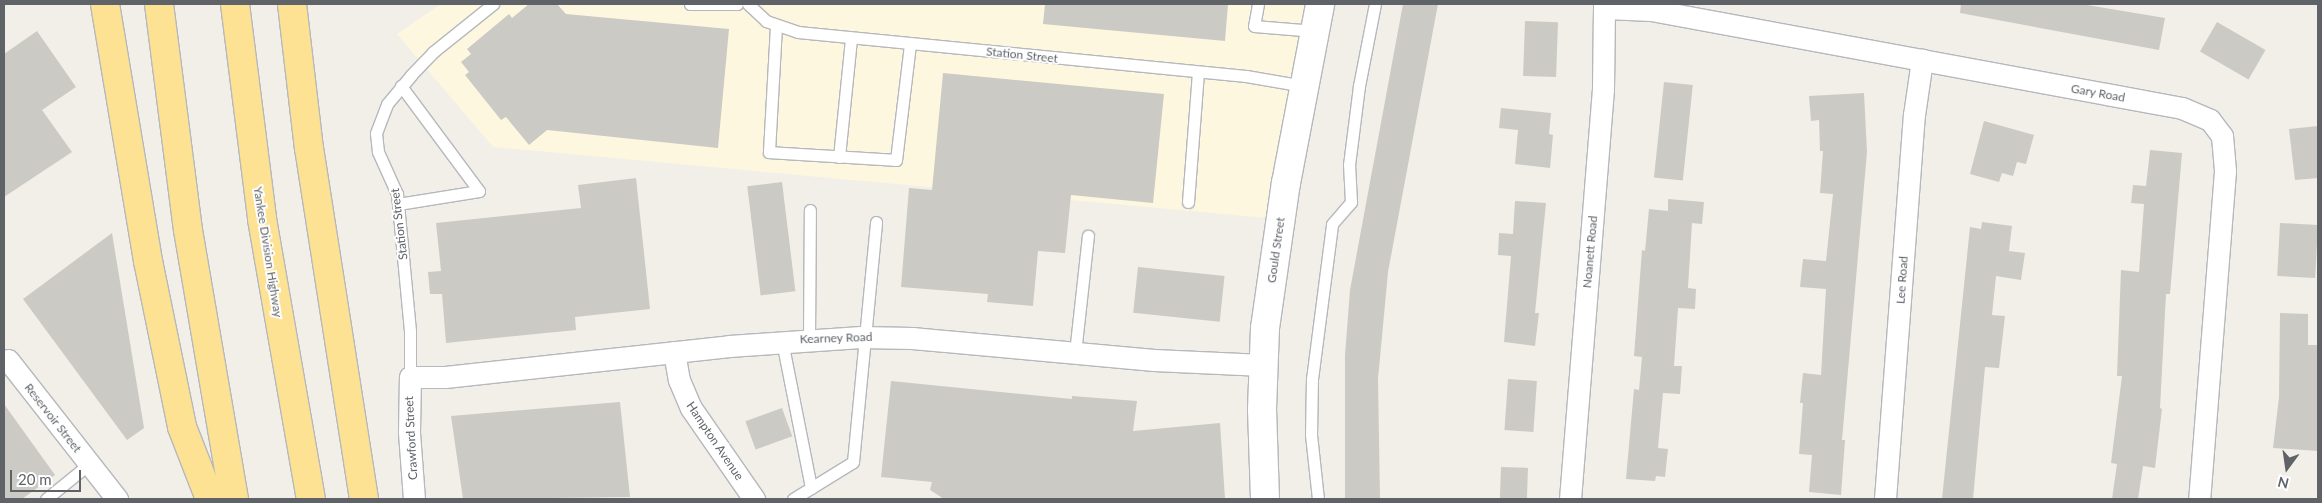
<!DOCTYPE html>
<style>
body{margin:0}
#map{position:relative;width:2322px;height:503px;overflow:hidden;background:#f1efe8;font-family:Lato,sans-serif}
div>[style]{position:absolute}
.commercial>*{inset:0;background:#fef7e0}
.building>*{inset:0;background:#cccac5;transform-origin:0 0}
.roads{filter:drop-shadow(1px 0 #b5b8bc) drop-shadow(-1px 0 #b5b8bc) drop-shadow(0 1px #b5b8bc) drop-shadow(0 -1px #b5b8bc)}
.service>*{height:11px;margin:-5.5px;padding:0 5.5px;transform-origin:5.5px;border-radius:5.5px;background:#fff}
.minor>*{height:21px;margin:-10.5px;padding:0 10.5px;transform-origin:10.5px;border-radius:10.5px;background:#fff}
.secondary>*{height:28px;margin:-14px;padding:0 14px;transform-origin:14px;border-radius:14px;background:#fff}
.motorway>*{height:28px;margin:-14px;padding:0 14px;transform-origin:14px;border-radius:14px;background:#fde293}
span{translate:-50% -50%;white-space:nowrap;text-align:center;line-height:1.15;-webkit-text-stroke:4px #fff;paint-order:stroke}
.street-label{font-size:12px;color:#5f6368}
.frame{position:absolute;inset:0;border:5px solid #5f6368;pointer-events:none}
.north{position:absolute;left:2262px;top:443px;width:50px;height:50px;-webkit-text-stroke:4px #fff;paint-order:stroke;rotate:194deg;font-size:14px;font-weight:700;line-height:20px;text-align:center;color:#5f6368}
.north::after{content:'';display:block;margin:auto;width:18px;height:22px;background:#5f6368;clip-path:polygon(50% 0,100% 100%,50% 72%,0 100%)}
.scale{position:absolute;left:10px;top:470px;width:71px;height:22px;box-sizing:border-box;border:2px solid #5f6368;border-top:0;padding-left:6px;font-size:15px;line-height:18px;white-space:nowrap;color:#5f6368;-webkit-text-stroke:4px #fff;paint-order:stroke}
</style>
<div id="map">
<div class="commercial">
<i style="clip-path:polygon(441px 4px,1308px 4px,1268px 218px,493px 147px,397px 34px)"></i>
</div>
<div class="building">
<i style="clip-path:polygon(529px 4px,557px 4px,566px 14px,729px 29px,718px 148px,547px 130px,529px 145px,506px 117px,501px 120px,465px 75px,469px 72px,461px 62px,471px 54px,467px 49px,509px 14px,512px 18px)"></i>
<i style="clip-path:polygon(1045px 4px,1228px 4px,1225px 41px,1043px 24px)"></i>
<i style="clip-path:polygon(1403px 4px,1438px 4px,1388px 272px,1378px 379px,1380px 499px,1345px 499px,1345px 355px,1350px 290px)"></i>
<i style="clip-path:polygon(1961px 4px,2081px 4px,2165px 18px,2159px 50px,1960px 13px)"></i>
<i style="left:1525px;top:21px;width:33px;height:55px;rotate:2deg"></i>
<i style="left:2217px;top:22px;width:56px;height:34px;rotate:30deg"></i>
<i style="clip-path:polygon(37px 31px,76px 87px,42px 110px,72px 152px,4px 197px,4px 54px)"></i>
<i style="clip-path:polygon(943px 73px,1164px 94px,1153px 203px,1071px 195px,1065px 253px,1038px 251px,1033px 306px,987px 302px,988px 294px,901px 287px,909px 188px,932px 190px)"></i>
<i style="left:1664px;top:82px;width:29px;height:96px;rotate:6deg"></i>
<i style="clip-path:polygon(1864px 93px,1867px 152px,1842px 440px,1845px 440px,1841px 495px,1809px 492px,1812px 455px,1799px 454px,1803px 403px,1800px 403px,1803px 373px,1821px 375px,1826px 289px,1800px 287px,1803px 259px,1826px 261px,1833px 194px,1820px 193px,1823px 151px,1820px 151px,1819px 120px,1811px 121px,1809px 96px)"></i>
<i style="clip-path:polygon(1501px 108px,1551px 113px,1549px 134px,1553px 135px,1550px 168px,1515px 164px,1518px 130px,1499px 128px)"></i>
<i style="clip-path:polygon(1984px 121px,2034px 135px,2026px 164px,2017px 162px,2013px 176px,2002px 173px,1999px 182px,1970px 174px)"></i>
<i style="clip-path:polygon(2318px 126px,2318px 178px,2295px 180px,2289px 129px)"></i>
<i style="clip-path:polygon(2150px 150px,2182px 153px,2170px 294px,2166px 294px,2160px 408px,2162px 409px,2155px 468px,2143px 466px,2138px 499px,2112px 499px,2117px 464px,2111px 463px,2122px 376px,2117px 376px,2121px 270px,2139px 272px,2144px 204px,2131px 203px,2133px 185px,2146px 186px)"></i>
<i style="clip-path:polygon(636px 178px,650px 309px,575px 317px,576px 330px,446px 343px,442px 294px,430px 294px,428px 272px,441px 271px,436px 223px,581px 208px,578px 185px)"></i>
<i style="left:782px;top:182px;width:110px;height:35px;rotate:83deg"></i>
<i style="clip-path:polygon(1668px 199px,1704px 202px,1702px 224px,1692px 223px,1688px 288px,1696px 289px,1695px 309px,1678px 308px,1674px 366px,1682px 366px,1680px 394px,1663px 393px,1658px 448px,1668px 449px,1665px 477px,1656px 476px,1655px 481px,1626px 479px,1634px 389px,1639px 390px,1642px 357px,1634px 356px,1642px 250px,1645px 251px,1649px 209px,1668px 211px)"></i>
<i style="clip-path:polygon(1515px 201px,1546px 203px,1535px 313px,1539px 313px,1535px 346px,1504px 342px,1511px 256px,1498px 255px,1499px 233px,1513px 234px)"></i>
<i style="clip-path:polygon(1982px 222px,2012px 226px,2009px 251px,2025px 253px,2021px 280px,1996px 276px,1992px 315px,2005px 316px,1999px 368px,1985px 367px,1973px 499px,1942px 499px,1970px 227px,1981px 229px)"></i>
<i style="left:2280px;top:223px;width:38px;height:53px;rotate:3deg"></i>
<i style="clip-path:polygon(112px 233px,144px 428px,127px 440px,23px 299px)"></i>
<i style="left:1138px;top:267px;width:87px;height:46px;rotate:6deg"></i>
<i style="clip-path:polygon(2280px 313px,2308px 314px,2308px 345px,2318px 345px,2318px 451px,2273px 448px,2279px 397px)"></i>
<i style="left:1508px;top:379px;width:29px;height:51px;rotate:4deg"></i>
<i style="clip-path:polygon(891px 381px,1072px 399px,1072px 396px,1137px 401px,1133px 431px,1220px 423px,1225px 499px,944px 499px,930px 490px,932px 482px,881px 477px)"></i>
<i style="clip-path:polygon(620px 402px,630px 497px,463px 499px,451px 416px)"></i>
<i style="clip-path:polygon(4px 404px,55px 475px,22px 499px,4px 499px)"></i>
<i style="left:782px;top:408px;width:30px;height:39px;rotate:70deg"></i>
<i style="left:1501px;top:467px;width:27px;height:32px;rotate:2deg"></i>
</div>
<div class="roads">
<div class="service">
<i style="left:690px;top:4px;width:47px"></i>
<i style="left:748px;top:4px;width:25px;rotate:43deg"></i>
<i style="left:766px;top:21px;width:34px;rotate:19deg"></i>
<i style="left:798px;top:32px;width:450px;rotate:5.6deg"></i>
<i style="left:1246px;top:76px;width:59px;rotate:9.8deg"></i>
<i style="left:1258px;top:4px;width:22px;rotate:100deg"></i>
<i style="left:1254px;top:26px;width:61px;rotate:4.7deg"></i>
<i style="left:776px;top:26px;width:126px;rotate:93.2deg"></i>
<i style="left:769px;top:152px;width:127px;rotate:3.6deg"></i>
<i style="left:896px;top:160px;width:117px;rotate:-83.1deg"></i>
<i style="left:839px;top:157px;width:120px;rotate:-84.2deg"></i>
<i style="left:1188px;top:202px;width:130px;rotate:-85.6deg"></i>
<i style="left:398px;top:204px;width:82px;rotate:-9.1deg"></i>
<i style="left:479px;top:191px;width:131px;rotate:-126.6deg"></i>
<i style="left:809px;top:339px;width:129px;rotate:-89.6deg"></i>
<i style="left:782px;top:341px;width:150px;rotate:78.8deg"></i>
<i style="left:1075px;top:353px;width:118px;rotate:-83.7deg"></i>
<i style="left:410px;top:377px;width:46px;rotate:-90deg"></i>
<i style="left:410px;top:331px;width:138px;rotate:-95.4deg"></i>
<i style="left:397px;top:194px;width:46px;rotate:-114.3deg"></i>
<i style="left:378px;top:152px;width:19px;rotate:-96deg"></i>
<i style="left:376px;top:133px;width:31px;rotate:-69deg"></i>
<i style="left:387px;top:104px;width:38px;rotate:-50deg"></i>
<i style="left:411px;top:75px;width:32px;rotate:-46deg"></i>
<i style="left:433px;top:52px;width:77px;rotate:-38.7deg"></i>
<i style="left:46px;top:499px;width:55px;rotate:-39.1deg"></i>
<i style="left:793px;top:499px;width:70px;rotate:-31.7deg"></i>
<i style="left:853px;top:462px;width:241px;rotate:-84.5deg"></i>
<i style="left:1318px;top:499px;width:64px;rotate:-96.2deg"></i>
<i style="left:1311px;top:435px;width:56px;rotate:-89deg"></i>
<i style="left:1312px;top:379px;width:156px;rotate:-82.6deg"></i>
<i style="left:1332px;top:224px;width:29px;rotate:-49deg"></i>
<i style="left:1351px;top:202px;width:37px;rotate:-93deg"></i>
<i style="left:1349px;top:165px;width:80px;rotate:-82.8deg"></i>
<i style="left:1359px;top:86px;width:84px;rotate:-79deg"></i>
</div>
<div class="minor">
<i style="left:1605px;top:8px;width:46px;rotate:2.5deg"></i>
<i style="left:1651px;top:10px;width:540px;rotate:10.46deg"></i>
<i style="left:2182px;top:108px;width:30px;rotate:23deg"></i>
<i style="left:2210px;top:120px;width:20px;rotate:53deg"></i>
<i style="left:2222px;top:136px;width:35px;rotate:85deg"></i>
<i style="left:2225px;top:171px;width:329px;rotate:94.5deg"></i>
<i style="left:674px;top:352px;width:28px;rotate:80deg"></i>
<i style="left:679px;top:380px;width:30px;rotate:67deg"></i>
<i style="left:691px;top:408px;width:111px;rotate:55.3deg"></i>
<i style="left:8px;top:360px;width:177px;rotate:51.9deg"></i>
<i style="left:414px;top:499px;width:67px;rotate:-94.3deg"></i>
<i style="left:409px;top:432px;width:55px;rotate:-89deg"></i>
<i style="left:410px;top:377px;width:35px"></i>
<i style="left:445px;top:377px;width:286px;rotate:-6.2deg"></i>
<i style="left:729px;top:346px;width:132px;rotate:-3.9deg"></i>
<i style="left:861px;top:337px;width:51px;rotate:1.1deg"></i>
<i style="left:912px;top:338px;width:243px;rotate:5.2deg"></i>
<i style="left:1154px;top:360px;width:109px;rotate:2.6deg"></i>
<i style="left:1570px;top:499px;width:411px;rotate:-85.4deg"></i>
<i style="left:1603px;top:89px;width:85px;rotate:-89.3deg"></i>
<i style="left:1885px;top:499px;width:385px;rotate:-85.7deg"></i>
<i style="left:1914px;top:115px;width:56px;rotate:-81.7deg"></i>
</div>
<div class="secondary">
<i style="left:1265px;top:499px;width:89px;rotate:-91.9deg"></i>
<i style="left:1262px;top:410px;width:82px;rotate:-87.9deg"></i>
<i style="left:1265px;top:328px;width:147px;rotate:-81.8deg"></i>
<i style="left:1286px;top:183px;width:182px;rotate:-79.2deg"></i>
</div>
<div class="motorway">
<i style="left:105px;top:4px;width:261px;rotate:80.5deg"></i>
<i style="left:148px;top:261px;width:169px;rotate:78.4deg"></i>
<i style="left:182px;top:427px;width:77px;rotate:68.7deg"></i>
<i style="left:159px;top:4px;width:228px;rotate:82.7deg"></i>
<i style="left:188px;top:230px;width:273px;rotate:80.3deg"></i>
<i style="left:235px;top:4px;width:217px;rotate:82.8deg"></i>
<i style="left:262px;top:219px;width:284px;rotate:80.1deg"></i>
<i style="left:292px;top:4px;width:145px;rotate:83.3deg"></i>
<i style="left:309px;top:148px;width:355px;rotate:81.1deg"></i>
</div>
</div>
<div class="street-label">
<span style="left:1022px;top:55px;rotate:6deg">Station Street</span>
<span style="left:2098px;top:93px;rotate:10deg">Gary Road</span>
<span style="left:399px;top:224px;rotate:-97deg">Station Street</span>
<span style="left:1276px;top:250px;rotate:-82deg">Gould Street</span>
<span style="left:268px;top:252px;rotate:81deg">Yankee Division Highway</span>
<span style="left:1590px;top:252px;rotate:-85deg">Noanett Road</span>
<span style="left:1902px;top:280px;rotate:-86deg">Lee Road</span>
<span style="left:836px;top:338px;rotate:-2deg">Kearney Road</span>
<span style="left:53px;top:418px;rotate:52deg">Reservoir Street</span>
<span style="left:411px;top:438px;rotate:-93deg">Crawford Street</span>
<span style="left:715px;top:441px;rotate:56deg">Hampton Avenue</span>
</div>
<div class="frame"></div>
<div class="north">N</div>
<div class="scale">20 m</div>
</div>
